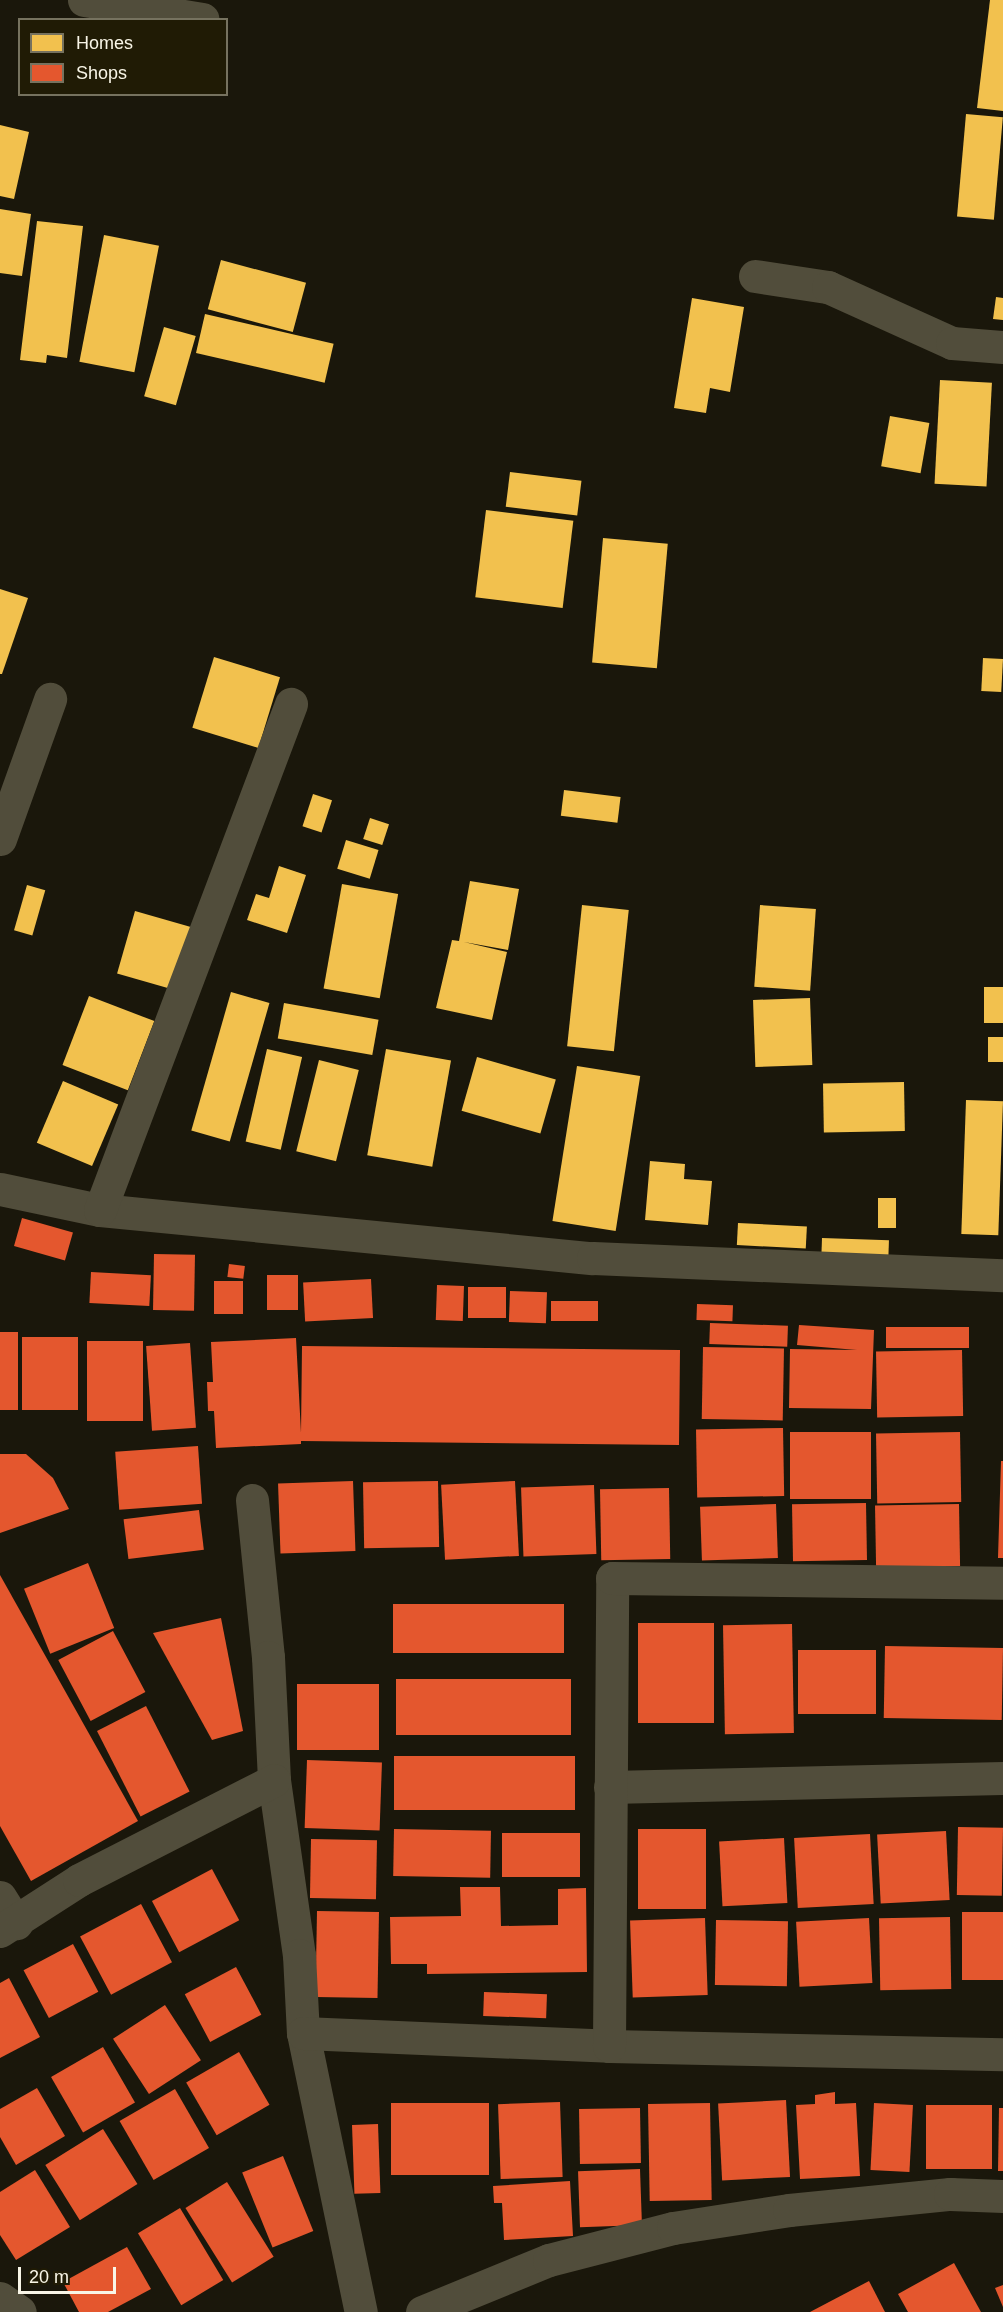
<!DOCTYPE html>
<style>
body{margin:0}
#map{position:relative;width:1003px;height:2312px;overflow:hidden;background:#1a170b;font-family:Arial,sans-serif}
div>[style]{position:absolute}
.homes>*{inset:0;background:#f2c14e;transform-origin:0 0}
.shops>*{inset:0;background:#e4572e;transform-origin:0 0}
.minor>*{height:33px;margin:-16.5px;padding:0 16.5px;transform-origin:16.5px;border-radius:16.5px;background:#514d3b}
span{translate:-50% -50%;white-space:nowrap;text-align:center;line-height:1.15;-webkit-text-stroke:6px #201b05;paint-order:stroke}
.legend{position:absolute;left:18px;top:18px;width:210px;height:78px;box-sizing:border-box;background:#201b05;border:2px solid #76725f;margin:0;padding:8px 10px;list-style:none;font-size:18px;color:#f8f5e7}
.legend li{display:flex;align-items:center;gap:12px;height:30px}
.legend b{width:30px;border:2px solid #76725f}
.scale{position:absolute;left:18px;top:2267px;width:98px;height:27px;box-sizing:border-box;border:3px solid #f8f5e7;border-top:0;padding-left:8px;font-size:18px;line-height:21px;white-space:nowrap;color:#f8f5e7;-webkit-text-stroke:4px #201b05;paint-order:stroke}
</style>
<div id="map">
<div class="homes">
<i style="clip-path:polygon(990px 0,1003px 0,1003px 111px,977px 108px)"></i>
<i style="left:966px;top:114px;width:37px;height:103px;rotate:5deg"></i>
<i style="clip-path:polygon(0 125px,29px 132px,14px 199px,0 196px)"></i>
<i style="clip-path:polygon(0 209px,31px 214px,22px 276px,0 273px)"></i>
<i style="clip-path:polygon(37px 221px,83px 226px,67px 358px,47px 355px,46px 363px,20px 360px)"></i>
<i style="left:104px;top:235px;width:56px;height:129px;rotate:11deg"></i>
<i style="left:221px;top:260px;width:88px;height:51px;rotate:15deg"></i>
<i style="clip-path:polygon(996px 297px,1003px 298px,1003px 320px,993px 319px)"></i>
<i style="clip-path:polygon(692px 298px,744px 307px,730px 392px,710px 388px,706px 413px,674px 408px)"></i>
<i style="left:205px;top:314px;width:132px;height:40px;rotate:13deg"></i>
<i style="left:164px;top:327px;width:33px;height:72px;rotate:16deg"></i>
<i style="left:940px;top:380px;width:52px;height:104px;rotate:3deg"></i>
<i style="left:890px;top:416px;width:40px;height:51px;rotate:10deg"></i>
<i style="left:510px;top:472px;width:72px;height:35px;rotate:7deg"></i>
<i style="left:486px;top:510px;width:88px;height:88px;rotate:7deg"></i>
<i style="left:603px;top:538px;width:65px;height:125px;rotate:5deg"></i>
<i style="clip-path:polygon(0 589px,28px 598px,2px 674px,0 674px)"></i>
<i style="left:214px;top:657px;width:69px;height:74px;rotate:17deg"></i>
<i style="left:983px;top:658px;width:20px;height:33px;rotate:3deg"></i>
<i style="left:564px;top:790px;width:57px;height:26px;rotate:7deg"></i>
<i style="left:313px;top:794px;width:20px;height:34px;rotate:18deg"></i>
<i style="left:370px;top:818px;width:20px;height:22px;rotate:18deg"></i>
<i style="left:346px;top:840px;width:34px;height:30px;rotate:17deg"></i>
<i style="clip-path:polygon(279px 866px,306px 875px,287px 933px,247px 920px,256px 894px,269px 898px)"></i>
<i style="clip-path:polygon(470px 881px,519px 889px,508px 950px,464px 942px,507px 952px,492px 1020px,436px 1008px,452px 940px,459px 941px)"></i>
<i style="left:342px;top:884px;width:57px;height:106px;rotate:10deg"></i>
<i style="left:27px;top:885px;width:19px;height:47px;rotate:16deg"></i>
<i style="left:582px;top:905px;width:47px;height:142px;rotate:6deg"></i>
<i style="left:760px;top:905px;width:56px;height:82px;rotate:4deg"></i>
<i style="left:135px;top:911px;width:59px;height:65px;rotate:16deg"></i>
<i style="left:1003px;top:987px;width:36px;height:19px;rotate:90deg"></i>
<i style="left:231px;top:992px;width:40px;height:144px;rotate:16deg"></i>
<i style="left:89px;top:996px;width:70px;height:74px;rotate:21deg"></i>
<i style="left:810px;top:998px;width:67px;height:57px;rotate:88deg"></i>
<i style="left:284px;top:1003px;width:96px;height:36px;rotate:10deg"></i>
<i style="left:1003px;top:1037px;width:25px;height:15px;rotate:90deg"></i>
<i style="left:267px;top:1049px;width:36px;height:95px;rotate:13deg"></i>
<i style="left:386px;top:1049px;width:66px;height:108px;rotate:10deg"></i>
<i style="left:477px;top:1057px;width:82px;height:56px;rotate:16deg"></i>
<i style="left:319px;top:1060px;width:41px;height:94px;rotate:14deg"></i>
<i style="left:577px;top:1066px;width:64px;height:157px;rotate:9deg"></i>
<i style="left:63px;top:1081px;width:60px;height:67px;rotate:23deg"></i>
<i style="left:904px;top:1082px;width:49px;height:81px;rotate:89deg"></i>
<i style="left:966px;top:1100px;width:37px;height:134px;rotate:2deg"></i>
<i style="clip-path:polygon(650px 1161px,685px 1164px,684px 1179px,712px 1181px,708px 1225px,645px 1220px)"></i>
<i style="left:878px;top:1198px;width:18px;height:30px"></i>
<i style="left:738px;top:1223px;width:69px;height:22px;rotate:3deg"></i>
<i style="left:822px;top:1238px;width:67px;height:17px;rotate:2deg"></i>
</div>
<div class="shops">
<i style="left:22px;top:1218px;width:53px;height:29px;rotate:16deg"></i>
<i style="left:154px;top:1254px;width:41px;height:56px;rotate:1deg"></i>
<i style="left:229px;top:1264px;width:16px;height:13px;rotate:7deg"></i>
<i style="left:91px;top:1272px;width:60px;height:31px;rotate:3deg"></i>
<i style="left:298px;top:1275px;width:35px;height:31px;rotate:90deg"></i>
<i style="left:371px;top:1279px;width:39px;height:68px;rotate:87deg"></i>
<i style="left:214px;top:1281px;width:29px;height:33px"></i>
<i style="left:437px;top:1285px;width:27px;height:35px;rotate:2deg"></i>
<i style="left:468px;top:1287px;width:38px;height:31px"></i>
<i style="left:510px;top:1291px;width:37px;height:31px;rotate:2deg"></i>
<i style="left:551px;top:1301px;width:47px;height:20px"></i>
<i style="left:697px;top:1304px;width:36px;height:16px;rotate:2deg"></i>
<i style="left:710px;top:1323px;width:78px;height:21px;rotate:2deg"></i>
<i style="clip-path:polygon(799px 1325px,874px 1330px,871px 1409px,789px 1408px,790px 1349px,857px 1350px,797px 1345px)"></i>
<i style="left:886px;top:1327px;width:83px;height:21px"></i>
<i style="left:0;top:1332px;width:18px;height:78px"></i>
<i style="left:78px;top:1337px;width:73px;height:56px;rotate:90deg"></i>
<i style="clip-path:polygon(296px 1338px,301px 1433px,302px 1346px,680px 1350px,679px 1445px,301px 1441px,301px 1444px,216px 1448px,214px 1411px,208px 1411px,207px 1382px,213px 1382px,211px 1342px)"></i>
<i style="left:87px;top:1341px;width:56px;height:80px"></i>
<i style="left:190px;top:1343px;width:85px;height:44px;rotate:86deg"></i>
<i style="left:703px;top:1347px;width:81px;height:72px;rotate:1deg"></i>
<i style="left:962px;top:1350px;width:66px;height:86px;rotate:89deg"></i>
<i style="left:783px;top:1428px;width:68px;height:87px;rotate:89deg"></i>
<i style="left:871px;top:1432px;width:67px;height:81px;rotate:90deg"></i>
<i style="left:960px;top:1432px;width:70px;height:84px;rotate:89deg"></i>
<i style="left:198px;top:1446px;width:58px;height:83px;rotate:86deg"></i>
<i style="clip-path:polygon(0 1454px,26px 1454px,53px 1478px,69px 1509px,0 1533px)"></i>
<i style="clip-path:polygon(1001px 1461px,1003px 1461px,1003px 1558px,998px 1558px)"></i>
<i style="left:353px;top:1481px;width:70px;height:75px;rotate:88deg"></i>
<i style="left:438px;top:1481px;width:66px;height:75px;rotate:89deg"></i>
<i style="left:515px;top:1481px;width:75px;height:74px;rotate:87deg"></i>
<i style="left:594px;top:1485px;width:69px;height:73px;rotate:88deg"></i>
<i style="left:669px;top:1488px;width:71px;height:69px;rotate:89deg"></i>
<i style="left:866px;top:1503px;width:57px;height:74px;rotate:89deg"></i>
<i style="left:776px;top:1504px;width:54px;height:76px;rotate:88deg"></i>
<i style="left:959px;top:1504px;width:62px;height:84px;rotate:89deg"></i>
<i style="left:199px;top:1510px;width:40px;height:76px;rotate:83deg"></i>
<i style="left:88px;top:1563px;width:70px;height:69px;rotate:68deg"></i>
<i style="clip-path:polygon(0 1575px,138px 1821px,31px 1881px,0 1826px)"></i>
<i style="left:393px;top:1604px;width:171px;height:49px"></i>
<i style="clip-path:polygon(221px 1618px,243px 1731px,212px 1740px,153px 1633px)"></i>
<i style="left:714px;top:1623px;width:100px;height:76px;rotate:90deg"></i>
<i style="left:792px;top:1624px;width:109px;height:69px;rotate:89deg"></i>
<i style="left:113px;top:1631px;width:69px;height:62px;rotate:62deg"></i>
<i style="left:885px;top:1646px;width:118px;height:72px;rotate:1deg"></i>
<i style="left:798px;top:1650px;width:78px;height:64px"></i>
<i style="left:396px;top:1679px;width:175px;height:56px"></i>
<i style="left:297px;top:1684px;width:82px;height:66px"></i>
<i style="left:146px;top:1706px;width:96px;height:55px;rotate:63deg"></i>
<i style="left:575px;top:1756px;width:54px;height:181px;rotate:90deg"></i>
<i style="left:307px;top:1760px;width:75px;height:68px;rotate:2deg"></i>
<i style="left:958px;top:1827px;width:45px;height:68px;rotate:1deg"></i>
<i style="left:394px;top:1829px;width:97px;height:47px;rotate:1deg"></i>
<i style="left:638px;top:1829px;width:68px;height:80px"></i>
<i style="left:946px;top:1831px;width:69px;height:69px;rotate:87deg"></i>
<i style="left:502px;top:1833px;width:78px;height:44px"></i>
<i style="left:870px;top:1834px;width:70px;height:76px;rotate:87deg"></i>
<i style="left:784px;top:1838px;width:65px;height:65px;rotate:87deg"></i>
<i style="left:311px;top:1839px;width:66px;height:59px;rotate:1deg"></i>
<i style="left:212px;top:1869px;width:58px;height:68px;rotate:62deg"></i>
<i style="clip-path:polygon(460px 1887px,500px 1887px,501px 1926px,558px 1925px,558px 1889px,586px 1888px,587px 1972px,427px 1974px,427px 1964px,391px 1964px,390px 1917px,461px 1916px)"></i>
<i style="left:141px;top:1904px;width:66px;height:69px;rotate:62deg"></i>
<i style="left:317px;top:1911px;width:62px;height:86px;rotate:1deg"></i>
<i style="left:1003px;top:1912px;width:68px;height:41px;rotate:90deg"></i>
<i style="left:950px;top:1917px;width:72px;height:71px;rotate:89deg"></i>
<i style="left:705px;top:1918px;width:77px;height:75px;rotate:88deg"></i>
<i style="left:869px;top:1918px;width:65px;height:73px;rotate:87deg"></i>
<i style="left:716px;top:1920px;width:72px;height:65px;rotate:1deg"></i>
<i style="left:73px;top:1944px;width:54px;height:56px;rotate:62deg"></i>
<i style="left:236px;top:1967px;width:54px;height:58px;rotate:62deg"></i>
<i style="clip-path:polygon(9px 1978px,40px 2037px,0 2058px,0 1983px)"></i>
<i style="left:484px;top:1992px;width:63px;height:24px;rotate:2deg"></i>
<i style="left:165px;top:2005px;width:66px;height:62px;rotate:57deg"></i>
<i style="left:103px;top:2047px;width:64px;height:60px;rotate:60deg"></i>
<i style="left:239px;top:2052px;width:61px;height:61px;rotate:60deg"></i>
<i style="clip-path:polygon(37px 2088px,65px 2136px,16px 2165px,0 2137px,0 2109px)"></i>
<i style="left:175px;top:2089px;width:68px;height:64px;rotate:60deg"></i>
<i style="clip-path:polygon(835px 2092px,835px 2104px,856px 2103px,860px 2176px,800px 2179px,796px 2105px,815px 2104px,815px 2095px)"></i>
<i style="left:786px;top:2100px;width:77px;height:68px;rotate:87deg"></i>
<i style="left:560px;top:2102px;width:75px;height:62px;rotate:88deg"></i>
<i style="left:391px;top:2103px;width:98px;height:72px"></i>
<i style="left:710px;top:2103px;width:97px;height:62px;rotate:89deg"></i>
<i style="left:874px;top:2103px;width:39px;height:67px;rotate:3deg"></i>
<i style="left:992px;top:2105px;width:64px;height:66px;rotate:90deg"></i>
<i style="left:640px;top:2108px;width:55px;height:61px;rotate:89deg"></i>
<i style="clip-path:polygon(999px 2108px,1003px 2108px,1003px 2171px,998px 2171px)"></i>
<i style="left:378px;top:2124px;width:69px;height:26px;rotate:88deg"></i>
<i style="left:103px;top:2129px;width:65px;height:68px;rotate:58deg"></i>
<i style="left:283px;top:2156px;width:81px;height:44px;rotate:68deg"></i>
<i style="left:640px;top:2169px;width:56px;height:62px;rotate:88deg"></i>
<i style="clip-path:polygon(35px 2170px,70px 2227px,16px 2260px,0 2235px,0 2192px)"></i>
<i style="clip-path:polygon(570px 2181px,573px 2236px,504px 2240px,502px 2203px,494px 2203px,493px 2186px)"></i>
<i style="left:227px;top:2182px;width:88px;height:49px;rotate:58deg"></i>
<i style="left:180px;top:2208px;width:84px;height:49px;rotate:59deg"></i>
<i style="clip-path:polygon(127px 2247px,151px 2289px,108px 2312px,79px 2312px,63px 2282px)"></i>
<i style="clip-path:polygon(954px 2263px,981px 2312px,908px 2312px,898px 2294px)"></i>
<i style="clip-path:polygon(869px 2281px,885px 2312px,810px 2312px)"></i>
<i style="clip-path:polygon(1003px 2285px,1003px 2307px,995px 2288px)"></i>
</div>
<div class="minor">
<i style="left:84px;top:0;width:120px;rotate:9.1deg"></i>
<i style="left:755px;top:276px;width:74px;rotate:8.6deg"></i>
<i style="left:828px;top:287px;width:136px;rotate:24.3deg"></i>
<i style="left:952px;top:343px;width:51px;rotate:4.5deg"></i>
<i style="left:0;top:839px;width:149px;rotate:-70.3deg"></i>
<i style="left:0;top:1189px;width:102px;rotate:11.9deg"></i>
<i style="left:100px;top:1210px;width:495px;rotate:5.6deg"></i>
<i style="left:593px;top:1258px;width:410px;rotate:2.4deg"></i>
<i style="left:100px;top:1210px;width:541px;rotate:-69.32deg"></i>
<i style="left:252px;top:1500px;width:158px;rotate:84.2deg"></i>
<i style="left:268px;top:1657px;width:123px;rotate:87.2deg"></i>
<i style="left:274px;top:1780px;width:177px;rotate:81.9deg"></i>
<i style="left:299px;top:1955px;width:78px;rotate:87.1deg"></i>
<i style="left:303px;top:2033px;width:285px;rotate:78.3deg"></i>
<i style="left:610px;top:1787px;width:393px;rotate:-1.3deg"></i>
<i style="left:0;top:1897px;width:31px;rotate:58deg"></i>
<i style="left:0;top:1931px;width:94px;rotate:-32.8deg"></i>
<i style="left:79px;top:1880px;width:219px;rotate:-27.1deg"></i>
<i style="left:303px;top:2033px;width:306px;rotate:2.4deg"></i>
<i style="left:609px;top:2046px;width:394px;rotate:1.2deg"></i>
<i style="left:609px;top:2046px;width:468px;rotate:-89.6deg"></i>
<i style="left:612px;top:1578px;width:391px;rotate:0.7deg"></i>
<i style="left:0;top:2298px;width:24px;rotate:35deg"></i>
<i style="left:422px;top:2312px;width:137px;rotate:-22.3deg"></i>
<i style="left:549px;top:2260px;width:128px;rotate:-14.5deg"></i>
<i style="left:673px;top:2228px;width:117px;rotate:-8.8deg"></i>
<i style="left:789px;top:2210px;width:162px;rotate:-5.7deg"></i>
<i style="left:950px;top:2194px;width:53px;rotate:2.2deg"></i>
</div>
<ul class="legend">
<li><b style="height:16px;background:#f2c14e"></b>Homes</li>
<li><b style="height:16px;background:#e4572e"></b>Shops</li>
</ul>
<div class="scale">20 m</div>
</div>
